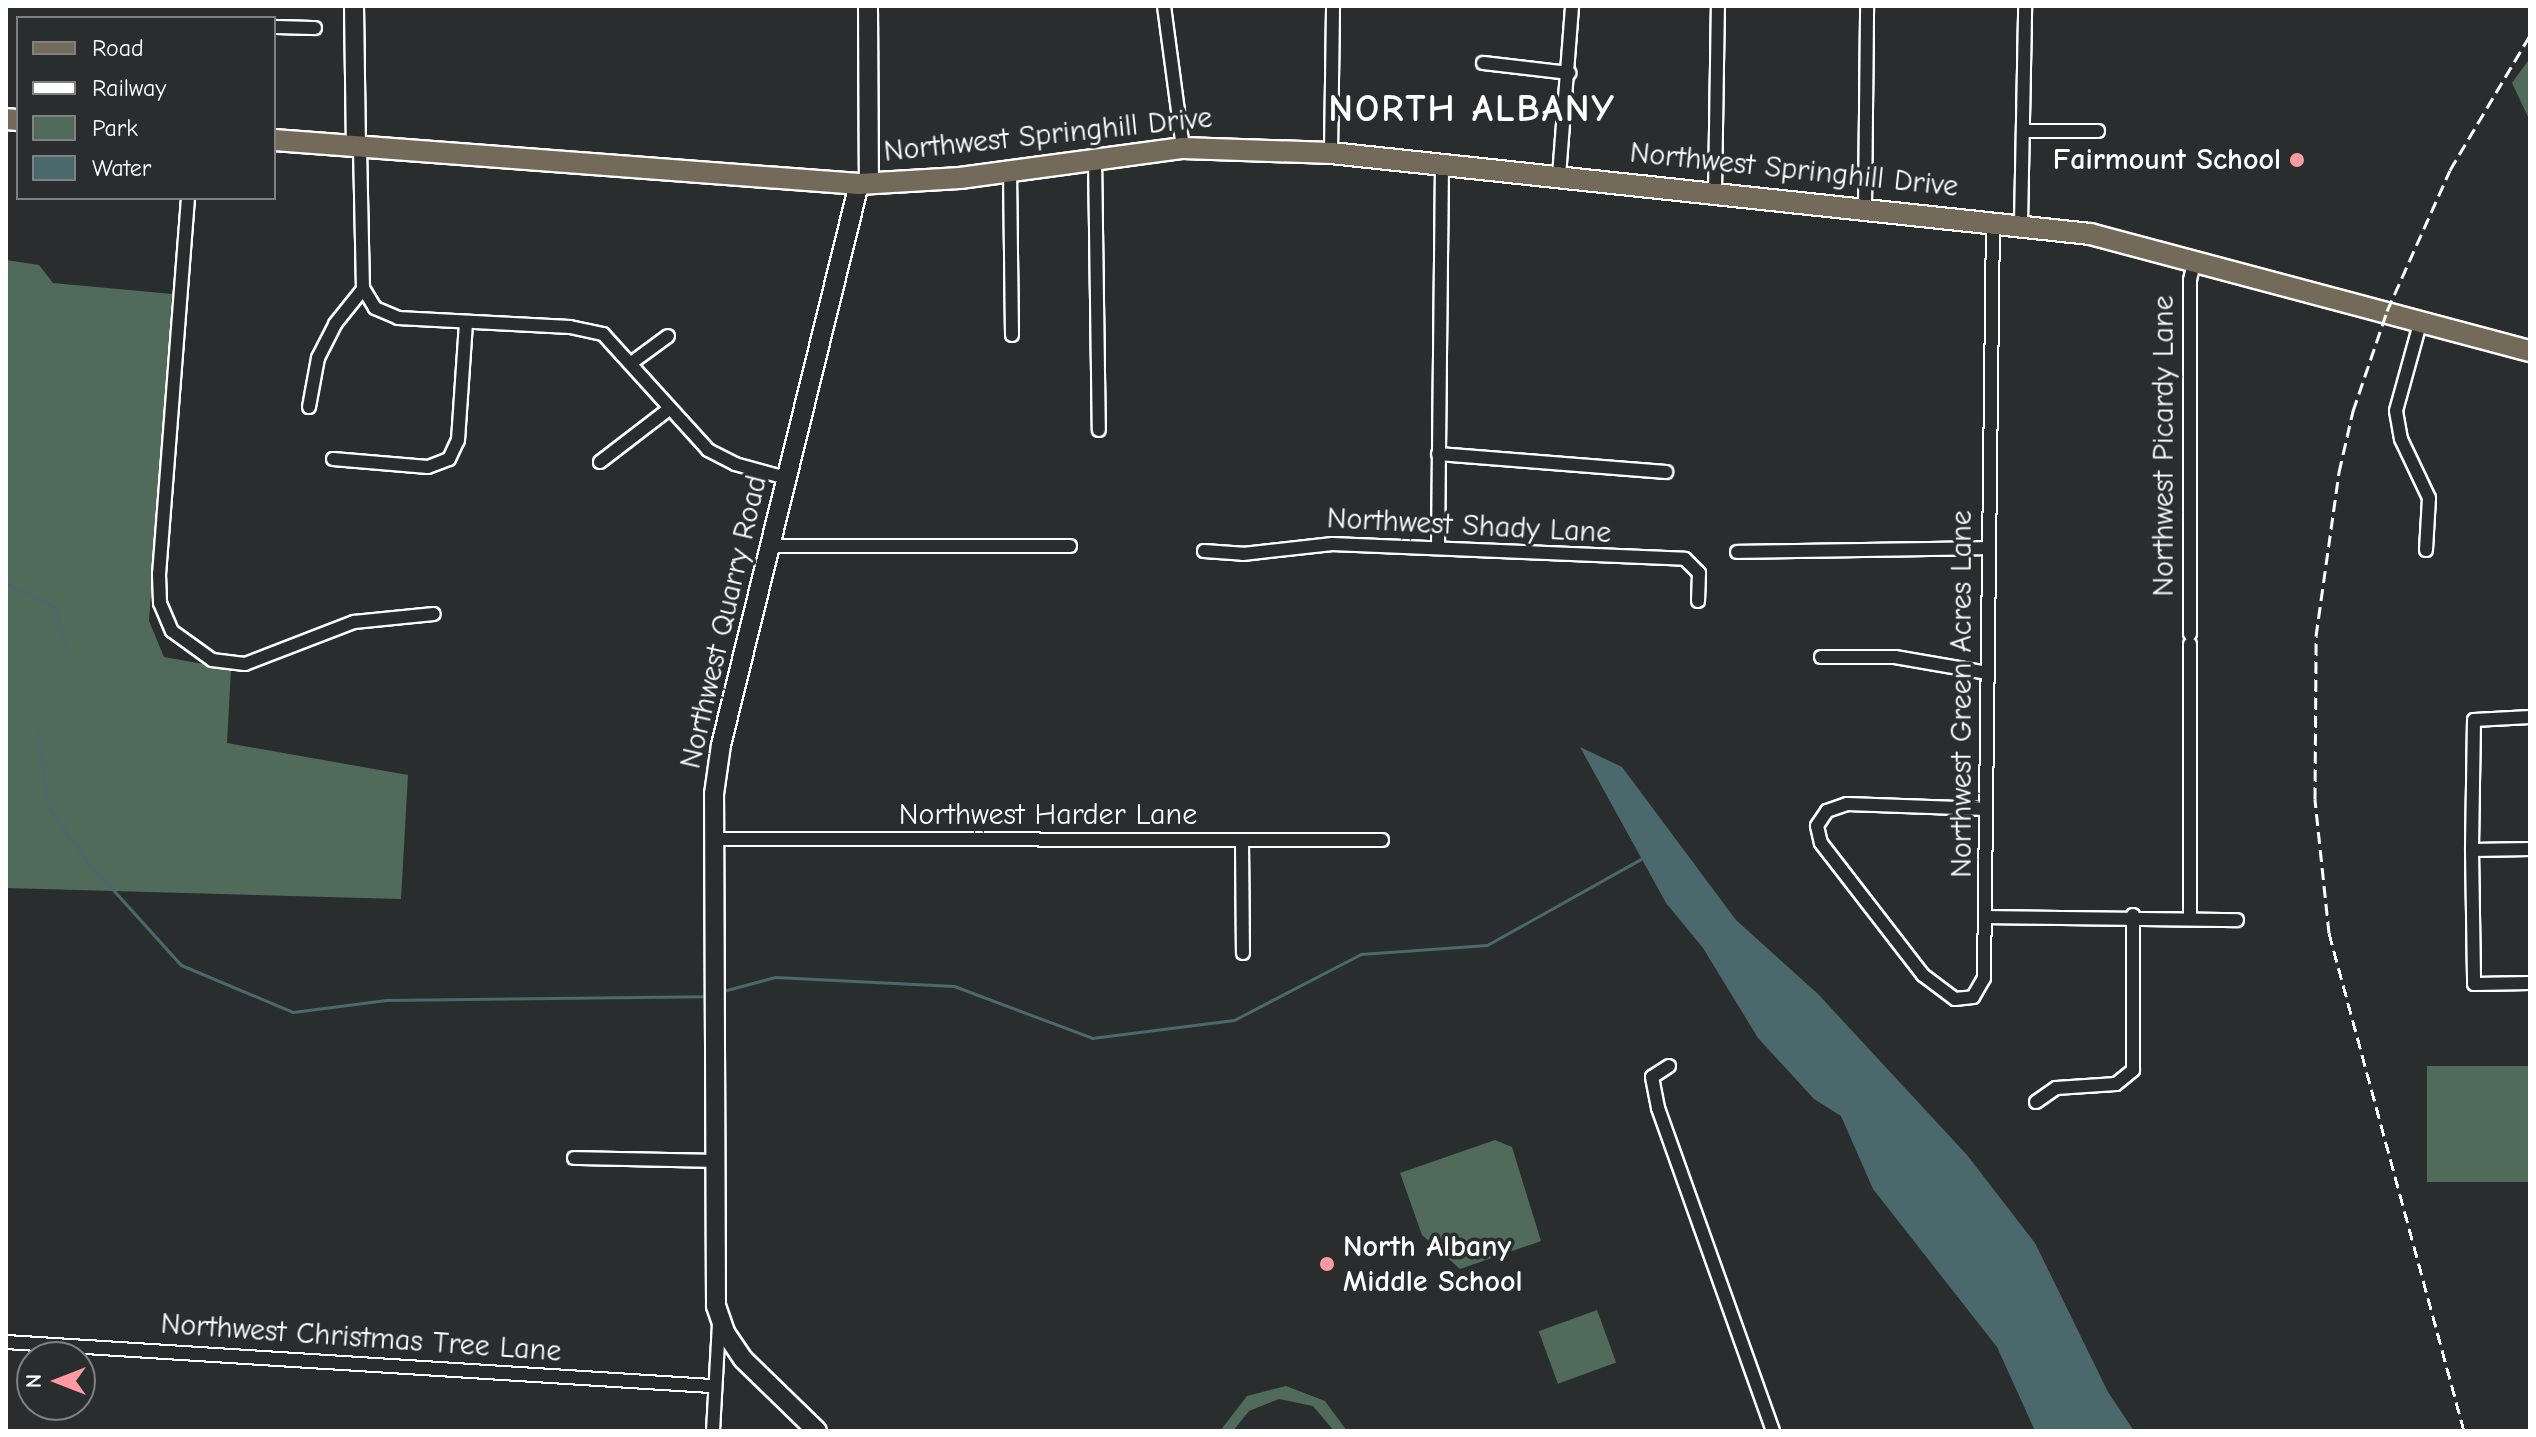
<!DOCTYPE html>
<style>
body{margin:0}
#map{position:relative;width:2536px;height:1437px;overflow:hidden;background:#2a2d2e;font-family:"Comic Neue",sans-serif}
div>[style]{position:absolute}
.green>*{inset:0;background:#506b5a;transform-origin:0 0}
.water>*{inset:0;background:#4b686d}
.stream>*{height:3px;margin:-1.5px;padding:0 1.5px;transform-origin:1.5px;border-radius:1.5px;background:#4b686d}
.roads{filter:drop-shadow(2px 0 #fff) drop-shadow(-2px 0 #fff) drop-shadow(0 2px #fff) drop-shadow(0 -2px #fff)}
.street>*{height:12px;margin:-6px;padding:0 6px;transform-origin:6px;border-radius:6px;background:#2a2d2e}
.secondary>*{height:18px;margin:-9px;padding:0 9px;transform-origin:9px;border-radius:9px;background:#2a2d2e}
.primary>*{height:20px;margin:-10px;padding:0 10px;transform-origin:10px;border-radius:10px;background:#746a5a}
.rail>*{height:3px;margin-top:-1.5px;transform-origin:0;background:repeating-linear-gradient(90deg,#fff 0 12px,transparent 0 18px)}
.dots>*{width:22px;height:22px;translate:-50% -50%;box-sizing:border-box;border:4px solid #2a2d2e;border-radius:50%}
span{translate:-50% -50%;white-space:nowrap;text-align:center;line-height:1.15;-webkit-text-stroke:7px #2a2d2e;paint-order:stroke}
.street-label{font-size:30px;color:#fff}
.poi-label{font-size:30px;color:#fff;font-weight:700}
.right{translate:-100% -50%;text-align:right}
.left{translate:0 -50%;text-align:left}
.district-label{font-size:38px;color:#fff;font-weight:700;letter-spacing:2px}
.frame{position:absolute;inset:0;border:8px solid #fff;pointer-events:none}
.legend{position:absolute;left:16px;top:16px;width:260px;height:184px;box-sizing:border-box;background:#2a2d2e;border:2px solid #7f8182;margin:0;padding:10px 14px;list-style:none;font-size:24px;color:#fff}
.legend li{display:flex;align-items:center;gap:16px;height:40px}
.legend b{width:40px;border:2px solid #7f8182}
.north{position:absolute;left:16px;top:1341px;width:80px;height:80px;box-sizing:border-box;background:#2a2d2e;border:2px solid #7f8182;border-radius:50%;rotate:270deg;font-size:22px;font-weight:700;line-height:32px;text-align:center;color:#fff}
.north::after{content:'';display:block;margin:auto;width:28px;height:36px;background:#ff9aa2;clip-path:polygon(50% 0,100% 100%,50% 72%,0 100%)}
</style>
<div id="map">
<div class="green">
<i style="clip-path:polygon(2530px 58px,2530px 121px,2512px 83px)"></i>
<i style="clip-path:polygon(6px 260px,39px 265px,53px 283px,172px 294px,149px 621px,164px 657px,231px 669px,227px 743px,408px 775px,401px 899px,6px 888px)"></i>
<i style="left:2530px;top:1066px;width:116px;height:103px;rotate:90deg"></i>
<i style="clip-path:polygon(1495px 1140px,1512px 1147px,1541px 1241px,1460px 1269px,1422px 1235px,1400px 1173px)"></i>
<i style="left:1597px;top:1310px;width:56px;height:62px;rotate:70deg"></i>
<i style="clip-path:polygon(1286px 1386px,1325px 1401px,1347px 1431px,1334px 1431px,1313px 1406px,1279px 1399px,1249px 1411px,1233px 1431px,1220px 1431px,1247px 1396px)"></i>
</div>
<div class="water">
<i style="clip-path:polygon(1580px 747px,1622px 767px,1736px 920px,1818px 994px,1967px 1155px,2035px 1243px,2108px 1392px,2134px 1431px,2035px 1431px,1997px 1347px,1873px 1189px,1841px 1116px,1814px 1099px,1758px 1038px,1703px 948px,1666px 903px)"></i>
</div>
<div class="stream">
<i style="left:6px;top:584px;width:54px;rotate:25.1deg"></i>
<i style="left:55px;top:607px;width:43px;rotate:75.3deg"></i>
<i style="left:38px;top:732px;width:76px;rotate:82.4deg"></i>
<i style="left:48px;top:807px;width:67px;rotate:54.2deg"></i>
<i style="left:87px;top:861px;width:140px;rotate:47.9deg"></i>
<i style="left:181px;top:965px;width:121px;rotate:22.8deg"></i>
<i style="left:293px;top:1012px;width:94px;rotate:-7.4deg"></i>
<i style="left:386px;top:1000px;width:317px;rotate:-0.7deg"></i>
<i style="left:723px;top:991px;width:54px;rotate:-15.1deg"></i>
<i style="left:775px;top:977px;width:179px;rotate:2.9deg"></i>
<i style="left:954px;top:986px;width:147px;rotate:20.6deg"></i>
<i style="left:1092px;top:1038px;width:143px;rotate:-7.2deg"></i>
<i style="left:1234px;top:1020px;width:143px;rotate:-27.5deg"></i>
<i style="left:1361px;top:954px;width:126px;rotate:-4.1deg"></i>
<i style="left:1487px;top:945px;width:176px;rotate:-29.2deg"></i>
</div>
<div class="roads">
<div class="street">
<i style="left:1164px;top:6px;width:143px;rotate:82.4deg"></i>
<i style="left:274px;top:27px;width:41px;rotate:1.4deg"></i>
<i style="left:1483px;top:63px;width:87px;rotate:6.6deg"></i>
<i style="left:2023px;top:131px;width:75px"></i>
<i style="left:360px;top:147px;width:141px;rotate:88.8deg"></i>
<i style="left:363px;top:288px;width:23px;rotate:59deg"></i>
<i style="left:375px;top:308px;width:25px;rotate:23deg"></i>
<i style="left:398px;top:318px;width:172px;rotate:3deg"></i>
<i style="left:570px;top:327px;width:34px;rotate:12deg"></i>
<i style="left:603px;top:334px;width:156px;rotate:47.8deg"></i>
<i style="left:708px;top:450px;width:30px;rotate:27deg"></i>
<i style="left:735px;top:464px;width:53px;rotate:15.4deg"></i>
<i style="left:1331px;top:153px;width:147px;rotate:-89.2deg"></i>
<i style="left:1095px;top:157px;width:273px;rotate:89.2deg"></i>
<i style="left:1010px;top:171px;width:164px;rotate:89.3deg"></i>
<i style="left:1559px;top:176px;width:170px;rotate:-85.6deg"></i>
<i style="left:1715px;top:192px;width:186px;rotate:-89.1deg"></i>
<i style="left:188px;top:198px;width:377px;rotate:94.4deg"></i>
<i style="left:159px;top:574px;width:29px;rotate:88deg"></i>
<i style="left:160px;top:603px;width:30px;rotate:67deg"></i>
<i style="left:172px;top:631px;width:49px;rotate:35.9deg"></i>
<i style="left:212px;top:660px;width:33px;rotate:7deg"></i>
<i style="left:245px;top:664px;width:117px;rotate:-21.1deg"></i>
<i style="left:354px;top:622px;width:80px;rotate:-5.7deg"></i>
<i style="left:1865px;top:208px;width:202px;rotate:-89.4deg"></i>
<i style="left:2021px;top:224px;width:218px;rotate:-88.9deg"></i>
<i style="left:2421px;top:320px;width:94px;rotate:105.4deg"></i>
<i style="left:2396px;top:411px;width:28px;rotate:80deg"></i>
<i style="left:2401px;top:439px;width:65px;rotate:64.6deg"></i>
<i style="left:2429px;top:498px;width:52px;rotate:93.3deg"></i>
<i style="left:634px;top:361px;width:42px;rotate:-36.3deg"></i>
<i style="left:309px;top:407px;width:50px;rotate:-79.6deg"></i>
<i style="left:318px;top:358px;width:38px;rotate:-63deg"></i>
<i style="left:335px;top:324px;width:45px;rotate:-51.3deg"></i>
<i style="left:1438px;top:454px;width:229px;rotate:4.5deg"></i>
<i style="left:333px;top:459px;width:95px;rotate:4.8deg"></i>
<i style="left:428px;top:467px;width:22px;rotate:-21deg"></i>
<i style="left:449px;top:459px;width:21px;rotate:-65deg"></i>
<i style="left:458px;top:440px;width:118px;rotate:-86.1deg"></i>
<i style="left:600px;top:462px;width:87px;rotate:-37.5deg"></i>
<i style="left:770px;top:546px;width:300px"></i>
<i style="left:1438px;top:546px;width:381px;rotate:-89.4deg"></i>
<i style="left:1204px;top:551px;width:39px;rotate:4deg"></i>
<i style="left:1243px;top:554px;width:90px;rotate:-6.4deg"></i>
<i style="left:1332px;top:544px;width:353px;rotate:2.4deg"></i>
<i style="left:1685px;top:559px;width:20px;rotate:45deg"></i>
<i style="left:1699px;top:573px;width:28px;rotate:92deg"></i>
<i style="left:1737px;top:552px;width:252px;rotate:-0.9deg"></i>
<i style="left:2190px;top:634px;width:354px;rotate:-90deg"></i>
<i style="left:2190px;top:280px;width:22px;rotate:-77deg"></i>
<i style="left:2190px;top:644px;width:273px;rotate:90deg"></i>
<i style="left:1821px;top:657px;width:74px"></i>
<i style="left:1895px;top:657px;width:94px;rotate:9.8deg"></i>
<i style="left:2530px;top:717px;width:56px;rotate:176.9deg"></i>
<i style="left:2474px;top:720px;width:130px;rotate:90.9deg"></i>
<i style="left:2472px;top:850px;width:134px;rotate:89.1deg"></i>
<i style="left:2474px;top:984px;width:56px;rotate:-1deg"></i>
<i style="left:1986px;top:809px;width:139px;rotate:-177.9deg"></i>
<i style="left:1847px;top:804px;width:21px;rotate:161deg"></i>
<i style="left:1827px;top:811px;width:18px;rotate:124deg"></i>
<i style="left:1817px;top:826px;width:17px;rotate:77deg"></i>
<i style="left:1821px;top:843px;width:167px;rotate:52.3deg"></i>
<i style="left:1923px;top:975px;width:40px;rotate:37deg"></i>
<i style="left:1955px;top:999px;width:18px;rotate:-6deg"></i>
<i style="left:1973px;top:997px;width:22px;rotate:-60deg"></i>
<i style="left:1984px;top:978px;width:757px;rotate:-89.32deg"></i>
<i style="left:714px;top:839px;width:668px;rotate:0.09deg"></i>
<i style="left:1242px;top:843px;width:110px;rotate:89.5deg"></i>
<i style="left:2472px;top:850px;width:58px;rotate:-1deg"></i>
<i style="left:1987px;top:917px;width:250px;rotate:0.7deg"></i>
<i style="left:1669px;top:1066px;width:20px;rotate:147deg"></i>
<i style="left:1652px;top:1077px;width:32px;rotate:79deg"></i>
<i style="left:1658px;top:1108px;width:343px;rotate:70.4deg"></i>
<i style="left:2036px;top:1102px;width:24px;rotate:-35deg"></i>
<i style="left:2056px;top:1088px;width:60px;rotate:-3.8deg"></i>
<i style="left:2116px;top:1084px;width:22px;rotate:-39deg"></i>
<i style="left:2133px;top:1070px;width:155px;rotate:-90deg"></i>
<i style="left:574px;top:1158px;width:139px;rotate:1.2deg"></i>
<i style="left:6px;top:1342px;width:707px;rotate:3.57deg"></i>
<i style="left:713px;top:1431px;width:108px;rotate:-86.8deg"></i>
</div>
<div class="secondary">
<i style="left:354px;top:6px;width:140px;rotate:89.2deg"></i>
<i style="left:868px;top:6px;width:177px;rotate:89.7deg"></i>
<i style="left:817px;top:1431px;width:103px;rotate:-135.8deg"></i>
<i style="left:743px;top:1359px;width:32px;rotate:-124deg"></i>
<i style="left:725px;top:1332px;width:28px;rotate:-109deg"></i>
<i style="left:716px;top:1306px;width:512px;rotate:-90.22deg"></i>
<i style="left:714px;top:794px;width:49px;rotate:-81.9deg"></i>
<i style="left:721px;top:745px;width:578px;rotate:-76.18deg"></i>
</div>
<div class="primary">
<i style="left:6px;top:119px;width:12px;rotate:5deg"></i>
<i style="left:274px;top:140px;width:587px;rotate:4.3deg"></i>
<i style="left:859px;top:184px;width:101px;rotate:-3.4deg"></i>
<i style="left:960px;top:178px;width:225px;rotate:-7.7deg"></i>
<i style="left:1183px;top:148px;width:148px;rotate:1.9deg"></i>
<i style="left:1331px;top:153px;width:763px;rotate:6.09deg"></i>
<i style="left:2090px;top:234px;width:455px;rotate:14.9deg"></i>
</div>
</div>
<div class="rail">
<i style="left:2464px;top:1431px;width:516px;rotate:-105.17deg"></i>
<i style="left:2329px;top:933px;width:135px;rotate:-96deg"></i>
<i style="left:2315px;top:799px;width:163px;rotate:-89.6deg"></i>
<i style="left:2316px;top:636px;width:166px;rotate:-82deg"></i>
<i style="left:2339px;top:472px;width:63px;rotate:-77.1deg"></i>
<i style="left:2353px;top:411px;width:106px;rotate:-71.2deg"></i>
<i style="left:2387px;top:311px;width:154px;rotate:-65.9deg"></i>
<i style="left:2450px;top:170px;width:157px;rotate:-59.3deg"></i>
</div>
<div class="dots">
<i style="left:2297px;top:160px;background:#ff9aa2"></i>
<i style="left:1327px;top:1264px;background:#ff9aa2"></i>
</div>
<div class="street-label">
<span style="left:1048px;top:135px;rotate:-6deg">Northwest Springhill Drive</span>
<span style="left:1794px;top:170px;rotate:6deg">Northwest Springhill Drive</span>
<span style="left:2164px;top:446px;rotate:-90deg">Northwest Picardy Lane</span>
<span style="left:1469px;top:526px;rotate:3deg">Northwest Shady Lane</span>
<span style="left:724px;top:622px;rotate:-77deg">Northwest Quarry Road</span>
<span style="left:1962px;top:694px;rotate:-90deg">Northwest Green Acres Lane</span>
<span style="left:1048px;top:815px">Northwest Harder Lane</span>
<span style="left:361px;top:1338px;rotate:4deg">Northwest Christmas Tree Lane</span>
</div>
<div class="poi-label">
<span class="right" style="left:2281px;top:160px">Fairmount School</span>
<span class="left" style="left:1343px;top:1264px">North Albany<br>Middle School</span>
</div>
<div class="district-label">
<span style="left:1472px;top:110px">NORTH ALBANY</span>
</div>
<div class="frame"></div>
<ul class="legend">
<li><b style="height:10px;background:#746a5a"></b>Road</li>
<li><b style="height:10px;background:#fff"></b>Railway</li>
<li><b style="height:22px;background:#506b5a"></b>Park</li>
<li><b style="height:22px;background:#4b686d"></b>Water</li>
</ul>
<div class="north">N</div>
</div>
